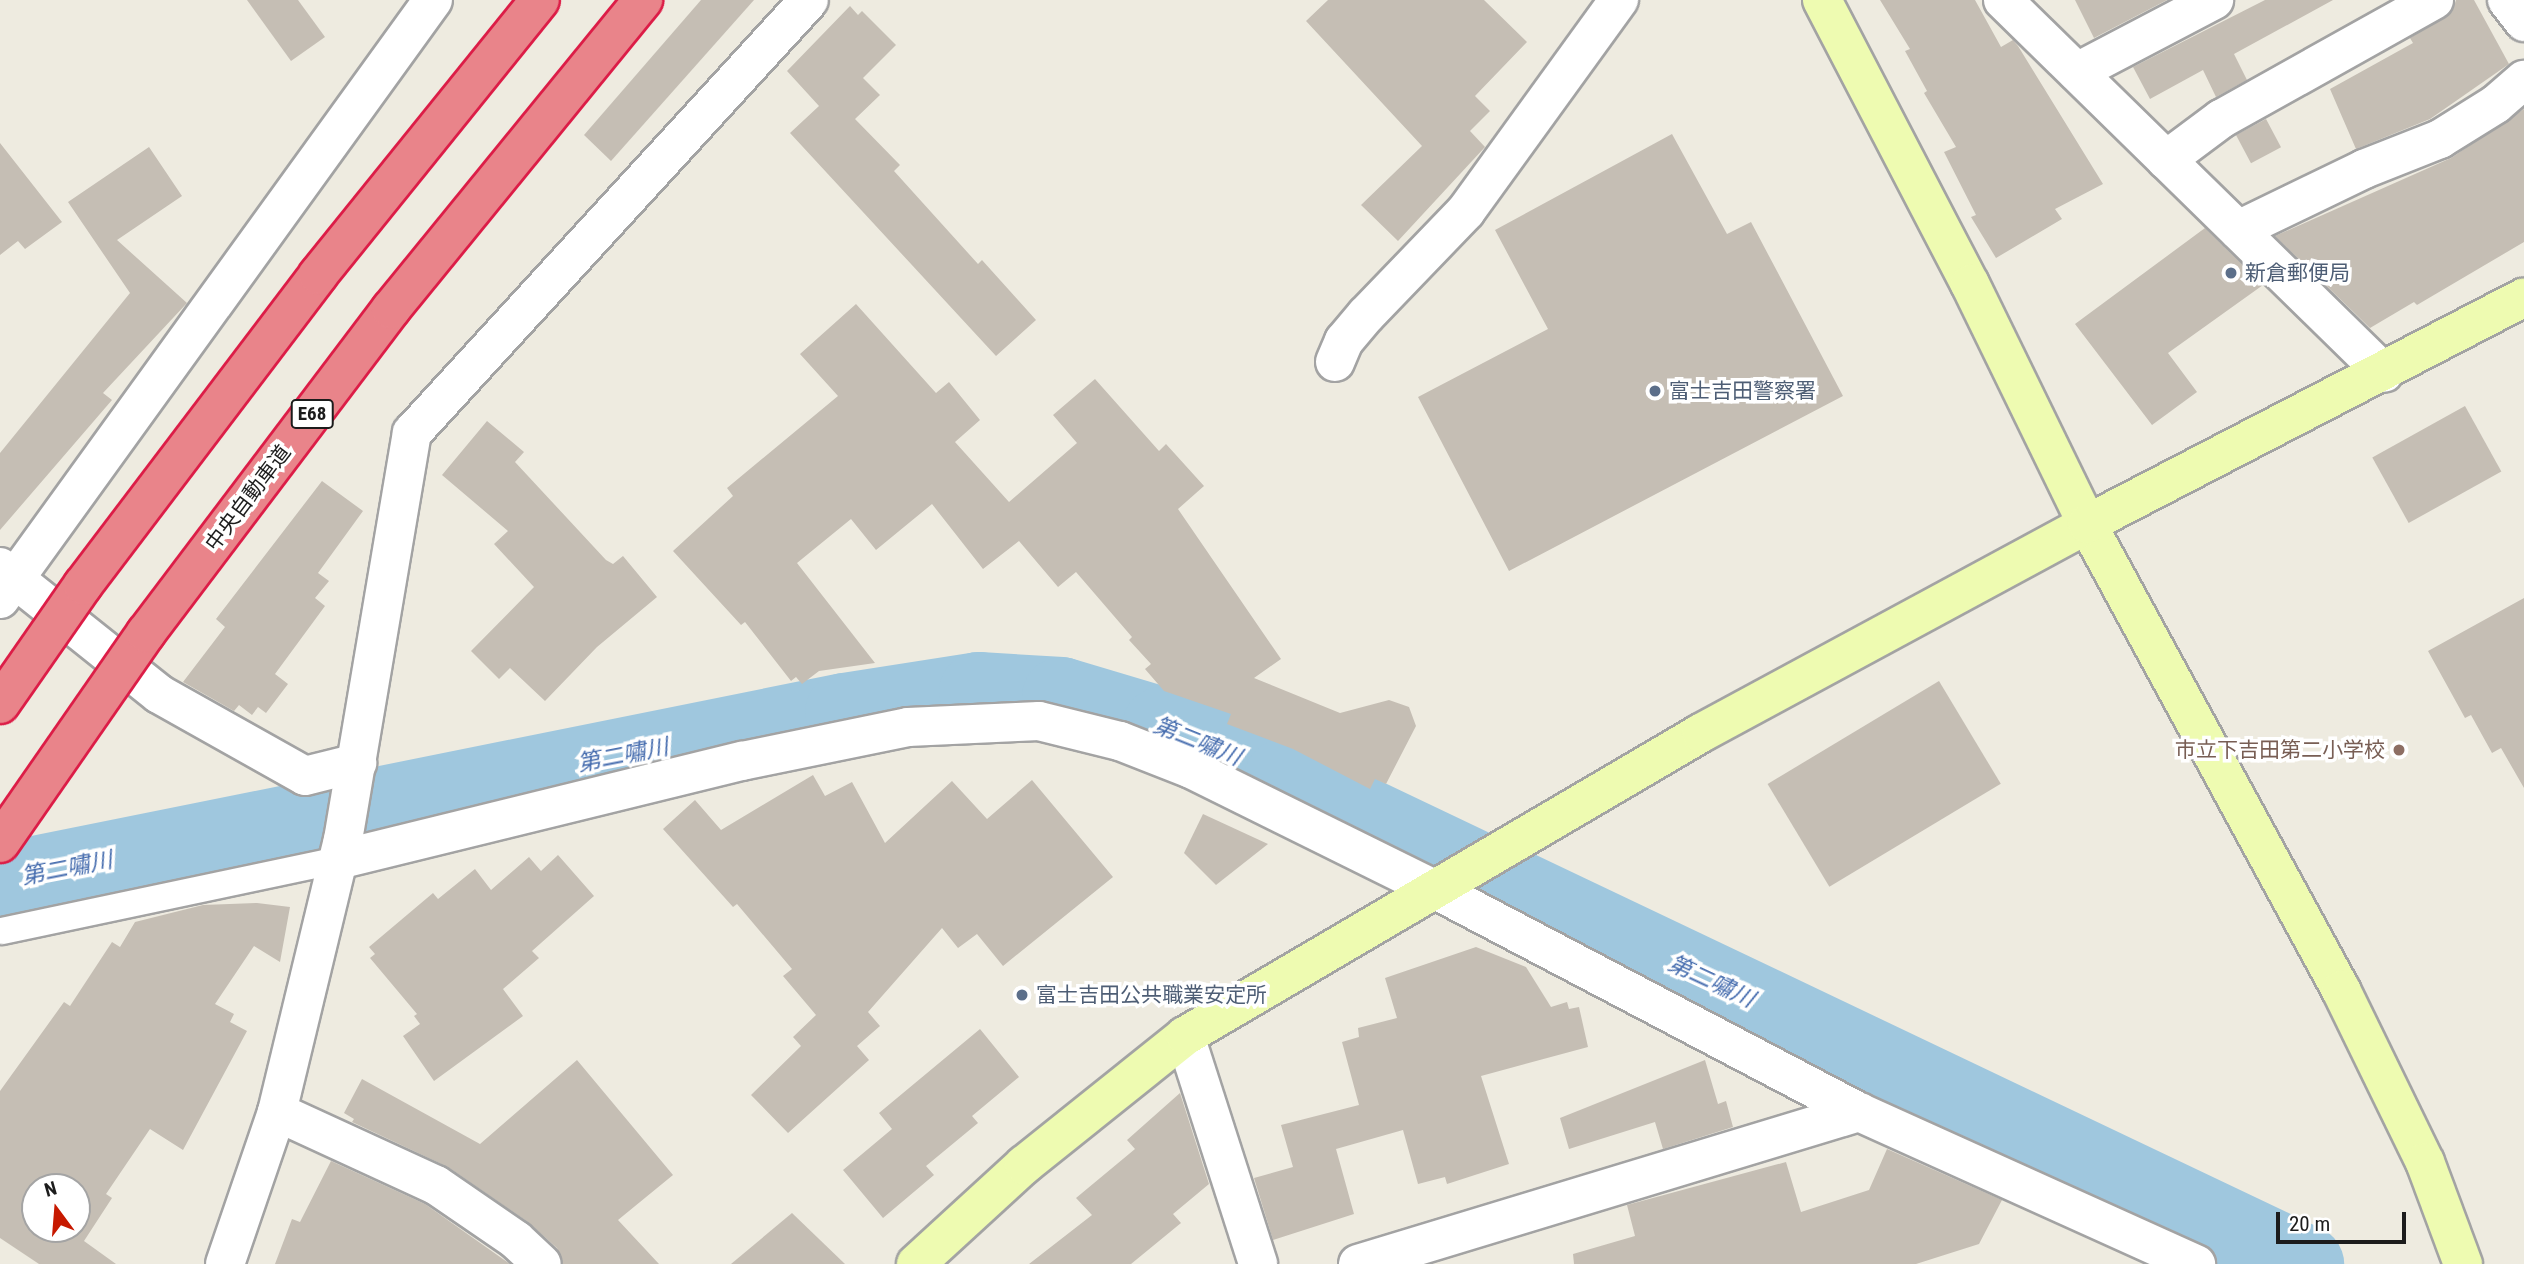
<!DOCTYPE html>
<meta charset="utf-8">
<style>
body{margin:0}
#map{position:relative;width:2524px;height:1264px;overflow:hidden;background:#eeebe0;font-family:"Roboto Condensed","Noto Sans JP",sans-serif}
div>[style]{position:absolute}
.river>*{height:79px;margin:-39.5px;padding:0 39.5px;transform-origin:39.5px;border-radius:39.5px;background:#9fc7de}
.building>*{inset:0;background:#c5beb4;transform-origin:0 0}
.roads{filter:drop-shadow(2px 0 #a3a3a3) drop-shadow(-2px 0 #a3a3a3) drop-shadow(0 2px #a3a3a3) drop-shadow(0 -2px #a3a3a3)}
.lane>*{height:26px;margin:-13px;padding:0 13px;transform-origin:13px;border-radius:13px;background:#fff}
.street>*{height:38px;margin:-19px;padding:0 19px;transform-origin:19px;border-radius:19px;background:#fff}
.secondary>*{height:38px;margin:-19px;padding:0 19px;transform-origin:19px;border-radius:19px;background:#eefbb1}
.bridges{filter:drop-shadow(2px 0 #dc1d47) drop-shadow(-2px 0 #dc1d47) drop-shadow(0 2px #dc1d47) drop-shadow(0 -2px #dc1d47)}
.highway-bridge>*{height:38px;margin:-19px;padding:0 19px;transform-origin:19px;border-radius:19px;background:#e9848a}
.dots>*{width:19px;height:19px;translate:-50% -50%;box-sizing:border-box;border:4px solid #fff;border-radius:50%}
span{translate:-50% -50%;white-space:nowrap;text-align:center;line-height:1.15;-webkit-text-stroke:7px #fff;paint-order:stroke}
.shield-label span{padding:2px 5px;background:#fff;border:2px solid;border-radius:5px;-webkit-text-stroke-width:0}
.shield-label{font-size:19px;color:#1c1c1c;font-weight:700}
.service-label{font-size:21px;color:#4e5e75}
.left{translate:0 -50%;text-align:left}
.street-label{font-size:21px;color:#1c1c1c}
.education-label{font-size:21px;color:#785e54}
.right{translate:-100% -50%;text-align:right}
.water-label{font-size:23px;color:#456cae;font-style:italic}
.north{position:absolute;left:21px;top:1173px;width:70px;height:70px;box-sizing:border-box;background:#fff;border:2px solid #a4a4a4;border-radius:50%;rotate:344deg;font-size:19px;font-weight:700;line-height:28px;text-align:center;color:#1c1c1c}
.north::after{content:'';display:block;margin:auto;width:24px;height:32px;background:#c71900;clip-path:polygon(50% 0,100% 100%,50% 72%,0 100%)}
.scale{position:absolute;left:2276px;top:1212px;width:130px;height:32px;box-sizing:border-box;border:4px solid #1c1c1c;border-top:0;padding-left:9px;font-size:21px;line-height:24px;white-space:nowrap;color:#1c1c1c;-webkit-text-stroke:5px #fff;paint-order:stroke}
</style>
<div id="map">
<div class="river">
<i style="left:0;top:882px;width:861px;rotate:-11.39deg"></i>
<i style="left:844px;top:712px;width:136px;rotate:-8.9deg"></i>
<i style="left:978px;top:691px;width:83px;rotate:3.4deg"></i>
<i style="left:1061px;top:696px;width:104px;rotate:16.7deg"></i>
<i style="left:1161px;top:726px;width:133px;rotate:23.1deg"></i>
<i style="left:1283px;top:778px;width:1131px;rotate:25.45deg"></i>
</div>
<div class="building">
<i style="clip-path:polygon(247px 0,298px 0,325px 37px,291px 61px)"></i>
<i style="clip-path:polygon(701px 0,754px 0,611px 161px,584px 135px)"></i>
<i style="clip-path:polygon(1328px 0,1484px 0,1527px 42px,1475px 96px,1490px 111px,1470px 131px,1485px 147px,1398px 241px,1361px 205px,1422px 146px,1306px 21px)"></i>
<i style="clip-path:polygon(1880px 0,1975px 0,2001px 47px,2013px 40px,2018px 46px,2103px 184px,2055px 209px,2062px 219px,1996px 258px,1971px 217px,1976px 215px,1944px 152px,1956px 147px,1924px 93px,1927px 91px,1905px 51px,1910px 49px)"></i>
<i style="clip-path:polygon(2075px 0,2167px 0,2094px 38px)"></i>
<i style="clip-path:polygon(2265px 0,2333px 0,2234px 54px,2247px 80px,2216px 97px,2203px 70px,2150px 99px,2133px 67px)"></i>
<i style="clip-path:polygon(2456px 0,2474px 0,2509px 64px,2430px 119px,2356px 149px,2330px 89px,2413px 43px,2410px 38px,2452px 12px)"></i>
<i style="clip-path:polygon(850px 6px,858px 15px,862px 11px,896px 45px,863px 78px,880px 95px,855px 119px,900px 165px,894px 171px,978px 264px,982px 260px,1036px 320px,996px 356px,790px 133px,819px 106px,787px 71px)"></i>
<i style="clip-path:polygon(2524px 109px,2524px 242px,2417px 305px,2414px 302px,2370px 328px,2275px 236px,2451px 158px)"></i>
<i style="left:2266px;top:119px;width:32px;height:34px;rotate:62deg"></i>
<i style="clip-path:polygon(1672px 134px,1727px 234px,1751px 222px,1843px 396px,1509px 571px,1418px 397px,1548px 329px,1495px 230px)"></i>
<i style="clip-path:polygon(0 143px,62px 222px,25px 249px,18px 241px,0 255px)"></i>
<i style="clip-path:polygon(149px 147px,182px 196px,117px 240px,187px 303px,103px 393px,112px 400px,0 530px,0 453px,130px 293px,68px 202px)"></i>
<i style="clip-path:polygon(2205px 228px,2263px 285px,2168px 353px,2197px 392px,2152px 425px,2075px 324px)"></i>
<i style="clip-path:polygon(856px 304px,936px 393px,949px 382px,980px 420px,955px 442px,1009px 502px,1077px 443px,1053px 415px,1095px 379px,1159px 451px,1166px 444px,1204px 486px,1178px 509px,1281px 659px,1254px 678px,1340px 713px,1389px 700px,1409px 707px,1416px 726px,1386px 784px,1375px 779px,1370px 789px,1293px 749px,1227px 724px,1231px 714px,1164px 691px,1145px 669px,1151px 664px,1129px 640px,1132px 637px,1076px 572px,1058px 587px,1019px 541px,983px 569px,932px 504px,876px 550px,851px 519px,797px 563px,875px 663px,819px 671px,802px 684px,796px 677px,791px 681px,745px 622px,741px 625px,673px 551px,733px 496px,727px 488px,838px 396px,800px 354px)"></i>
<i style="left:2465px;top:406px;width:75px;height:106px;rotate:61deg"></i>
<i style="clip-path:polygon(487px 421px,524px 452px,515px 462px,606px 560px,613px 564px,623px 556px,657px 597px,597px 647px,545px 701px,510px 668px,499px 679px,471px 651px,534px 587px,494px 544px,508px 531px,442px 475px)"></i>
<i style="clip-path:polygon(322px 481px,363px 511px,318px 573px,329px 581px,315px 598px,325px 606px,275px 674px,288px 684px,266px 713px,258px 707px,252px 715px,239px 705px,234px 711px,183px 682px,225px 627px,216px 619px)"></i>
<i style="clip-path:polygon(2524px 598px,2524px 788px,2501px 748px,2492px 753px,2471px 715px,2465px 718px,2428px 651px)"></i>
<i style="left:1939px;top:681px;width:120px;height:200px;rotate:59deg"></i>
<i style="clip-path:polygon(813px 775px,825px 796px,852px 782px,885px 843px,952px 781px,987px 819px,1032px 780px,1113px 877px,1003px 966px,977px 934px,958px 948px,942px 928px,868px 1012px,880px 1026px,857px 1046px,869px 1060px,788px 1133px,751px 1095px,801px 1046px,793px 1037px,816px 1015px,783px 976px,792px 969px,737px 904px,733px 907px,663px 829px,695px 800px,721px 830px)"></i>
<i style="clip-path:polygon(1203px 814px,1268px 844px,1216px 885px,1184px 853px)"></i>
<i style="clip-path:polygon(558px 855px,594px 896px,532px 951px,539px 958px,503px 989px,523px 1016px,434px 1081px,403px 1036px,420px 1024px,414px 1016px,417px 1014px,370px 958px,375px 954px,369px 947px,433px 893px,438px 899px,475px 869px,491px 890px,529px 857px,541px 871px)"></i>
<i style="clip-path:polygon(evenodd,257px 903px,290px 907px,280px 962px,254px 946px,215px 1004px,234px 1014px,230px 1022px,247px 1031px,183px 1150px,150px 1129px,106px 1194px,112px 1198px,84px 1241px,116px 1264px,39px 1264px,0 1238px,0 1091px,64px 1002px,70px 1006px,112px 942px,120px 947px,135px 922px,203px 905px,257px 903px,35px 1187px,77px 1187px,77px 1229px,35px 1229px,35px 1187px)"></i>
<i style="clip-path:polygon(1476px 947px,1526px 967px,1551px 1007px,1567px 1002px,1569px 1009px,1579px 1007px,1588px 1047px,1481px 1076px,1509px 1164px,1447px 1184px,1445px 1177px,1418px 1184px,1403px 1130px,1336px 1149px,1354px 1214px,1273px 1240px,1254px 1178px,1293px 1167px,1281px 1125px,1359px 1105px,1342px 1042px,1359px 1037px,1358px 1028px,1397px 1018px,1385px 978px)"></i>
<i style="clip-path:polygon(980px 1029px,1019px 1077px,972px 1116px,978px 1123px,926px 1166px,934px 1175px,883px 1218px,843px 1170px,892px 1129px,879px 1113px)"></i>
<i style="clip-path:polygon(577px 1060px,673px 1175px,618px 1220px,659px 1264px,563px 1264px,557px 1248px,528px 1222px,448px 1167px,352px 1122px,354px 1119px,344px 1113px,362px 1079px,480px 1144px)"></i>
<i style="clip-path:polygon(1705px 1060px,1718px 1104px,1726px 1101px,1733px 1127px,1663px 1149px,1655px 1122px,1569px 1149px,1560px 1118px)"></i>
<i style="clip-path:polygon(1180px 1093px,1209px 1184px,1173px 1214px,1181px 1223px,1131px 1264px,1029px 1264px,1092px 1215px,1076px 1198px,1135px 1149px,1127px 1140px)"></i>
<i style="clip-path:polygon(1887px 1149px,2002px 1200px,1979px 1244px,1916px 1264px,1574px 1264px,1573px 1254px,1635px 1236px,1627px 1205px,1786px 1162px,1801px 1212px,1869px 1190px)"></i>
<i style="clip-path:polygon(331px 1161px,425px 1204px,510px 1264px,275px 1264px,292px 1219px,300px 1222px)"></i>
<i style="clip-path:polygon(792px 1213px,845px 1264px,731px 1264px)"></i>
</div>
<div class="roads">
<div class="lane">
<i style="left:2px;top:931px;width:343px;rotate:-11.9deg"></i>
</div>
<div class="street">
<i style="left:2003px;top:0;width:533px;rotate:44.39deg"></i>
<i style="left:2507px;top:0;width:28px;rotate:52deg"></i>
<i style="left:2077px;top:72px;width:155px;rotate:-27.7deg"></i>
<i style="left:2166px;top:160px;width:69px;rotate:-36.7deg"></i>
<i style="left:2221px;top:119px;width:244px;rotate:-29.2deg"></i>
<i style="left:2238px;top:230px;width:140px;rotate:-25.8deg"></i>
<i style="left:2364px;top:169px;width:82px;rotate:-21.5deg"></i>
<i style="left:2440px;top:139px;width:66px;rotate:-32deg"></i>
<i style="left:2496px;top:104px;width:37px;rotate:-41deg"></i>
<i style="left:1335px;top:362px;width:23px;rotate:-67deg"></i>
<i style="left:1344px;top:341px;width:34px;rotate:-50deg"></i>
<i style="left:1366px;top:315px;width:144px;rotate:-46.1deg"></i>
<i style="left:1466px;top:211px;width:261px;rotate:-54.1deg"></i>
<i style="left:0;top:567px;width:203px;rotate:38.6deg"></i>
<i style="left:159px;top:694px;width:167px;rotate:29.3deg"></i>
<i style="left:305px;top:776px;width:54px;rotate:-14deg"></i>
<i style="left:0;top:599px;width:739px;rotate:-54.14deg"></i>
<i style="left:338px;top:860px;width:416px;rotate:-13.8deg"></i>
<i style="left:742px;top:761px;width:169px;rotate:-11.6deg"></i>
<i style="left:908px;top:727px;width:131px;rotate:-2.6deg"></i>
<i style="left:1039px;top:721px;width:83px;rotate:13.9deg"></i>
<i style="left:1120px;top:741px;width:76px;rotate:21.5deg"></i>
<i style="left:1191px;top:769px;width:273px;rotate:26.3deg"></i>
<i style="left:1436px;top:890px;width:478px;rotate:27.7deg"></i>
<i style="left:1859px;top:1112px;width:370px;rotate:24.3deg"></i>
<i style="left:1185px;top:1036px;width:239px;rotate:72.2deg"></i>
<i style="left:277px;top:1112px;width:175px;rotate:24.7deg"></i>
<i style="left:436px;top:1185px;width:97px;rotate:34.5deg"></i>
<i style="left:516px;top:1240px;width:35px;rotate:43deg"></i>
<i style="left:225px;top:1264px;width:161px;rotate:-71.1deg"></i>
<i style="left:277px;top:1112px;width:280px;rotate:-76.4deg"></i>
<i style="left:343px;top:840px;width:413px;rotate:-80.4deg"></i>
<i style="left:412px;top:433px;width:587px;rotate:-47.48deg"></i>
<i style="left:1358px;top:1264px;width:524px;rotate:-16.88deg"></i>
</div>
<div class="secondary">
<i style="left:1822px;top:0;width:320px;rotate:62.5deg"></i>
<i style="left:1970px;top:284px;width:267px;rotate:64deg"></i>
<i style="left:2087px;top:524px;width:531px;rotate:61.41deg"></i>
<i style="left:2341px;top:990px;width:191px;rotate:64deg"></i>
<i style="left:2425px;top:1162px;width:109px;rotate:69.6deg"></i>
<i style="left:916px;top:1264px;width:147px;rotate:-42.5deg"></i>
<i style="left:1024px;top:1165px;width:206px;rotate:-38.7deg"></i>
<i style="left:1185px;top:1036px;width:598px;rotate:-30.42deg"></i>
<i style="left:1701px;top:733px;width:439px;rotate:-28.4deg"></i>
<i style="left:2087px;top:524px;width:492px;rotate:-27.4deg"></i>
</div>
</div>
<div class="bridges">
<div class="highway-bridge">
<i style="left:0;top:704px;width:145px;rotate:-55.1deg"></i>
<i style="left:83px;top:585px;width:389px;rotate:-52.8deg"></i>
<i style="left:318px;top:275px;width:353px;rotate:-51.1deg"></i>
<i style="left:0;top:843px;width:256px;rotate:-55.2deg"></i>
<i style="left:146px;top:633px;width:406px;rotate:-52.9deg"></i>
<i style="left:391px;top:309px;width:399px;rotate:-50.8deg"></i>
</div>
</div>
<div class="dots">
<i style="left:2231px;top:273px;background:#5c6f8a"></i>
<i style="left:1655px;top:391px;background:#5c6f8a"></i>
<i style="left:2399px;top:750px;background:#8d6e63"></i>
<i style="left:1022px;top:995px;background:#5c6f8a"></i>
</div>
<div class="shield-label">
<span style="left:312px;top:414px">E68</span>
</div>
<div class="service-label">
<span class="left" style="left:2245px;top:273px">新倉郵便局</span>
<span class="left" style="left:1669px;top:391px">富士吉田警察署</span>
<span class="left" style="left:1036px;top:995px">富士吉田公共職業安定所</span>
</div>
<div class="street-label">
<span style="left:248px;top:498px;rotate:-53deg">中央自動車道</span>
</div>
<div class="education-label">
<span class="right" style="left:2385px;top:750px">市立下吉田第二小学校</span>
</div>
<div class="water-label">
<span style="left:1197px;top:742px;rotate:22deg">第二嘯川</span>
<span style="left:623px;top:756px;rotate:-11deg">第二嘯川</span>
<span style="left:67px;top:869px;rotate:-11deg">第二嘯川</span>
<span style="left:1711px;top:982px;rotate:25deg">第二嘯川</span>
</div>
<div class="north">N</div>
<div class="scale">20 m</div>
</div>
